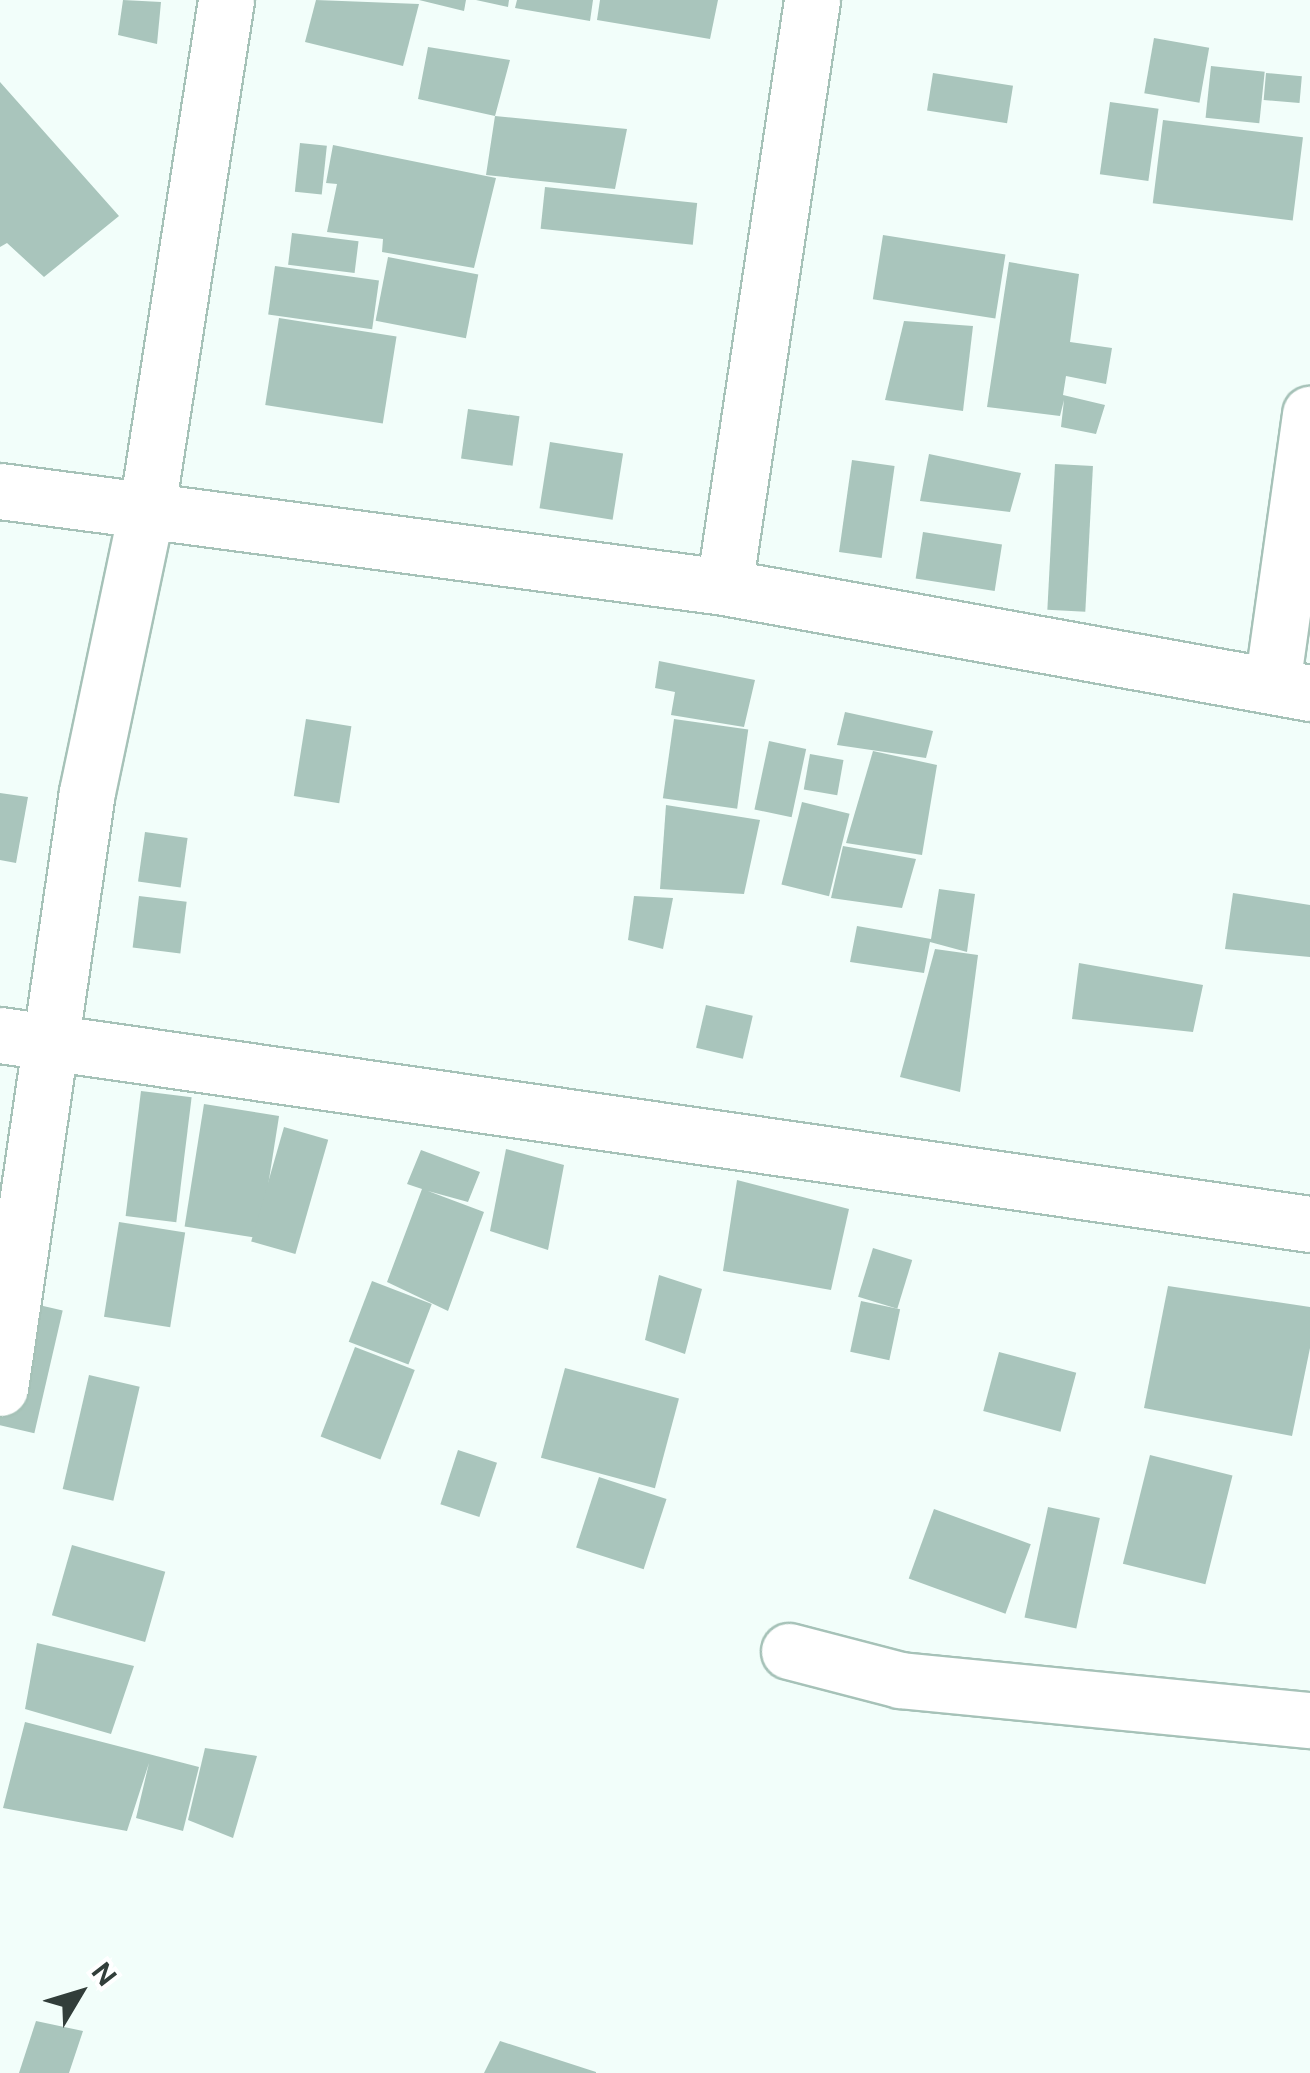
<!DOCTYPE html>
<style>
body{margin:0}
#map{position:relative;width:1310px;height:2073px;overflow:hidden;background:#f2fefa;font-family:"DM Sans",sans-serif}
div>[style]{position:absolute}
.building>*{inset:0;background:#a9c5bc;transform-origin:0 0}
.roads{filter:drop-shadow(2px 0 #a6c2b8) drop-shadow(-2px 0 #a6c2b8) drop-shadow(0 2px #a6c2b8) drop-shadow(0 -2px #a6c2b8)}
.street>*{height:55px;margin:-27.5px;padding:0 27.5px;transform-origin:27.5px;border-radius:27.5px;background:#fff}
span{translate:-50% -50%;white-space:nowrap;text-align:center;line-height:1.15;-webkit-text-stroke:8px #fff;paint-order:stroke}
.north{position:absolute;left:30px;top:1943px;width:100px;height:100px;-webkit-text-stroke:8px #fff;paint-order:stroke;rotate:52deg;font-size:28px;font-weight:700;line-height:40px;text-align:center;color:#323e3a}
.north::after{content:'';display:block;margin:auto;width:35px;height:45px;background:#323e3a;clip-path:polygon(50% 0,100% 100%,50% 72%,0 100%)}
</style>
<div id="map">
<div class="building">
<i style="clip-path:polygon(123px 0,161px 2px,157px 44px,118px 35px)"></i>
<i style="clip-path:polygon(316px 0,419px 4px,403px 66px,305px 42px)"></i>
<i style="clip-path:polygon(419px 0,466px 0,464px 11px)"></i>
<i style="clip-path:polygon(476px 0,509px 0,508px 7px)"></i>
<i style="clip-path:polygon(517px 0,593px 0,590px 21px,515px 8px)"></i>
<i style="clip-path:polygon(600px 0,718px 0,710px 39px,597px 20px)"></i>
<i style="left:1154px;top:38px;width:56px;height:56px;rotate:10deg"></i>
<i style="clip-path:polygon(428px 47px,510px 60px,495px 116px,627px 129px,615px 189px,486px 175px,495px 116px,418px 99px)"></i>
<i style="left:1211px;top:66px;width:54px;height:52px;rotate:6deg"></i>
<i style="left:933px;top:73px;width:81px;height:38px;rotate:9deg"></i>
<i style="left:1266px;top:73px;width:36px;height:27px;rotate:5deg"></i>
<i style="clip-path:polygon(0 82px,119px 216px,44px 277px,7px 243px,0 247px)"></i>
<i style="left:1110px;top:102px;width:49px;height:73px;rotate:8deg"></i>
<i style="left:1163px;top:120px;width:141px;height:84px;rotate:7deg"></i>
<i style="left:300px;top:143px;width:27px;height:49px;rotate:6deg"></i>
<i style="clip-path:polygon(333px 145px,496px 178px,474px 268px,382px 252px,383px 239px,327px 232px,337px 184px,326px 183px)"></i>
<i style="left:545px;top:187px;width:153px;height:42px;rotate:6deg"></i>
<i style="left:292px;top:233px;width:67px;height:32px;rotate:7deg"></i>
<i style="left:883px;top:235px;width:124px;height:65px;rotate:9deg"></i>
<i style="left:388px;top:257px;width:92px;height:65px;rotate:11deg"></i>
<i style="clip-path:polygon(1009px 262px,1079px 274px,1070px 342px,1112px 348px,1106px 384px,1066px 376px,1063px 395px,1105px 405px,1096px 434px,1061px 427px,1064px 400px,1060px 416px,987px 407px)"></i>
<i style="left:275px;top:266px;width:105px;height:49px;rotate:8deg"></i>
<i style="left:279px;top:318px;width:119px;height:88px;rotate:9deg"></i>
<i style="clip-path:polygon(904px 321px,973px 326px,963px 411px,885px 400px)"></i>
<i style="left:468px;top:409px;width:52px;height:50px;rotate:8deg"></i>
<i style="left:550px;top:442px;width:74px;height:67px;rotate:9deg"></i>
<i style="clip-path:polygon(929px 454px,1021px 473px,1010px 512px,920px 501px)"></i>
<i style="left:852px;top:460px;width:43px;height:93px;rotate:8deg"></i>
<i style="left:1055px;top:464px;width:38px;height:146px;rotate:3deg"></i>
<i style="left:923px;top:532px;width:80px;height:47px;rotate:9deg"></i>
<i style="clip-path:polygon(659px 661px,755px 680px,744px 727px,671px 715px,675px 692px,655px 688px)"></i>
<i style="clip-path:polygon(845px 712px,933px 731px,926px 758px,837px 745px)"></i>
<i style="left:306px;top:719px;width:46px;height:78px;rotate:9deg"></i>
<i style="left:674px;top:719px;width:75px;height:80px;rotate:8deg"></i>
<i style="left:769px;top:741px;width:38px;height:70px;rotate:12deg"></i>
<i style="clip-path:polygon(873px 751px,937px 765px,922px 855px,846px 843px)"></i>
<i style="left:810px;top:754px;width:34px;height:36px;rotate:10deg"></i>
<i style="clip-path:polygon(0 793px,28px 797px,16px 863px,0 860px)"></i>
<i style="left:802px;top:802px;width:49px;height:85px;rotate:14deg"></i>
<i style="clip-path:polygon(666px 805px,760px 820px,744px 894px,660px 889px)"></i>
<i style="left:145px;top:832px;width:43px;height:50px;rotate:8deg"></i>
<i style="clip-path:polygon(843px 846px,916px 859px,902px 908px,831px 898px)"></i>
<i style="clip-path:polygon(939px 889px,975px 894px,967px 952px,930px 942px,924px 973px,850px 962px,857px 926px,931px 939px)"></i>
<i style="clip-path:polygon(1233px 893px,1310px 905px,1310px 957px,1225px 949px)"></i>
<i style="left:139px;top:896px;width:48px;height:52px;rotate:7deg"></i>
<i style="clip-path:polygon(634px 896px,673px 898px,663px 949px,628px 940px)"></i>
<i style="clip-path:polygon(935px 949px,978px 955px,960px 1092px,900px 1077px)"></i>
<i style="clip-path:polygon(1079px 963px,1203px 985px,1193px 1032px,1072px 1019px)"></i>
<i style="left:706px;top:1005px;width:48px;height:44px;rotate:13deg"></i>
<i style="left:141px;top:1091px;width:51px;height:126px;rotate:7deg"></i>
<i style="left:204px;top:1104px;width:76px;height:124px;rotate:9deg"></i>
<i style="left:284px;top:1127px;width:46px;height:119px;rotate:16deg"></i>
<i style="clip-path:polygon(506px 1149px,564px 1165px,548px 1250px,490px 1231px)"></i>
<i style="clip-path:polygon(421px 1150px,480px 1172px,468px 1202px,428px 1191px,484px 1212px,448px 1311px,387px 1282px,422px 1189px,407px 1184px)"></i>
<i style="clip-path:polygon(737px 1180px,849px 1209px,831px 1290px,723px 1271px)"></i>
<i style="left:119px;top:1222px;width:67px;height:96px;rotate:9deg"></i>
<i style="left:873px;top:1248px;width:41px;height:51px;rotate:17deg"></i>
<i style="clip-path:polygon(659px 1275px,702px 1289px,685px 1354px,645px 1340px)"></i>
<i style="left:372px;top:1281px;width:64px;height:65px;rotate:21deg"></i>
<i style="clip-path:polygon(1168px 1286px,1310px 1307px,1310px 1348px,1292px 1436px,1144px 1408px)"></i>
<i style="left:13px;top:1299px;width:51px;height:126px;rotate:13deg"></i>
<i style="left:861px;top:1301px;width:40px;height:52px;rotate:12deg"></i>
<i style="left:355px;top:1347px;width:64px;height:96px;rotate:21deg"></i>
<i style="left:999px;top:1352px;width:80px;height:61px;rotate:15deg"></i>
<i style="left:565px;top:1368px;width:118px;height:93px;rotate:15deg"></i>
<i style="left:89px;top:1375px;width:52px;height:117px;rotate:13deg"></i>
<i style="left:458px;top:1450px;width:41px;height:57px;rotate:18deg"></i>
<i style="left:1150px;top:1455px;width:85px;height:112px;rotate:14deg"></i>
<i style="left:599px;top:1477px;width:71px;height:74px;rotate:18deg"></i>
<i style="left:1048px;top:1507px;width:53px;height:113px;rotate:12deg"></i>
<i style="left:934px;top:1509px;width:103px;height:74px;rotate:20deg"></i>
<i style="left:72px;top:1545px;width:97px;height:73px;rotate:16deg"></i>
<i style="clip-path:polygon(37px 1643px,134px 1666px,111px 1734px,25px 1709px)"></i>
<i style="clip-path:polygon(25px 1722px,199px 1767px,183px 1831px,136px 1818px,149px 1763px,127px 1831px,3px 1808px)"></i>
<i style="clip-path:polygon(205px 1748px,257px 1756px,233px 1838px,188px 1820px)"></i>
<i style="clip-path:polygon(36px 2021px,83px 2031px,69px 2073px,19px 2073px)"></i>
<i style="clip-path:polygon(500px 2041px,596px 2072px,596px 2073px,484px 2073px)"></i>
</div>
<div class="roads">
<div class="street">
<i style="left:0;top:491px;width:730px;rotate:7.55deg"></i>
<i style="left:724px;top:587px;width:596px;rotate:10.25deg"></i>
<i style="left:724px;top:587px;width:594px;rotate:-81.47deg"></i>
<i style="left:1272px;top:685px;width:274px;rotate:-82deg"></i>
<i style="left:0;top:1035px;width:1324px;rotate:8.21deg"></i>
<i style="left:0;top:1388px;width:602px;rotate:-81.7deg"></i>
<i style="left:87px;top:792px;width:290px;rotate:-78.1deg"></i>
<i style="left:147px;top:508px;width:514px;rotate:-81.16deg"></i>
<i style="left:789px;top:1651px;width:115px;rotate:14.6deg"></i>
<i style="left:900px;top:1680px;width:412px;rotate:5.6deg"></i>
</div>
</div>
<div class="north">N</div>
</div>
